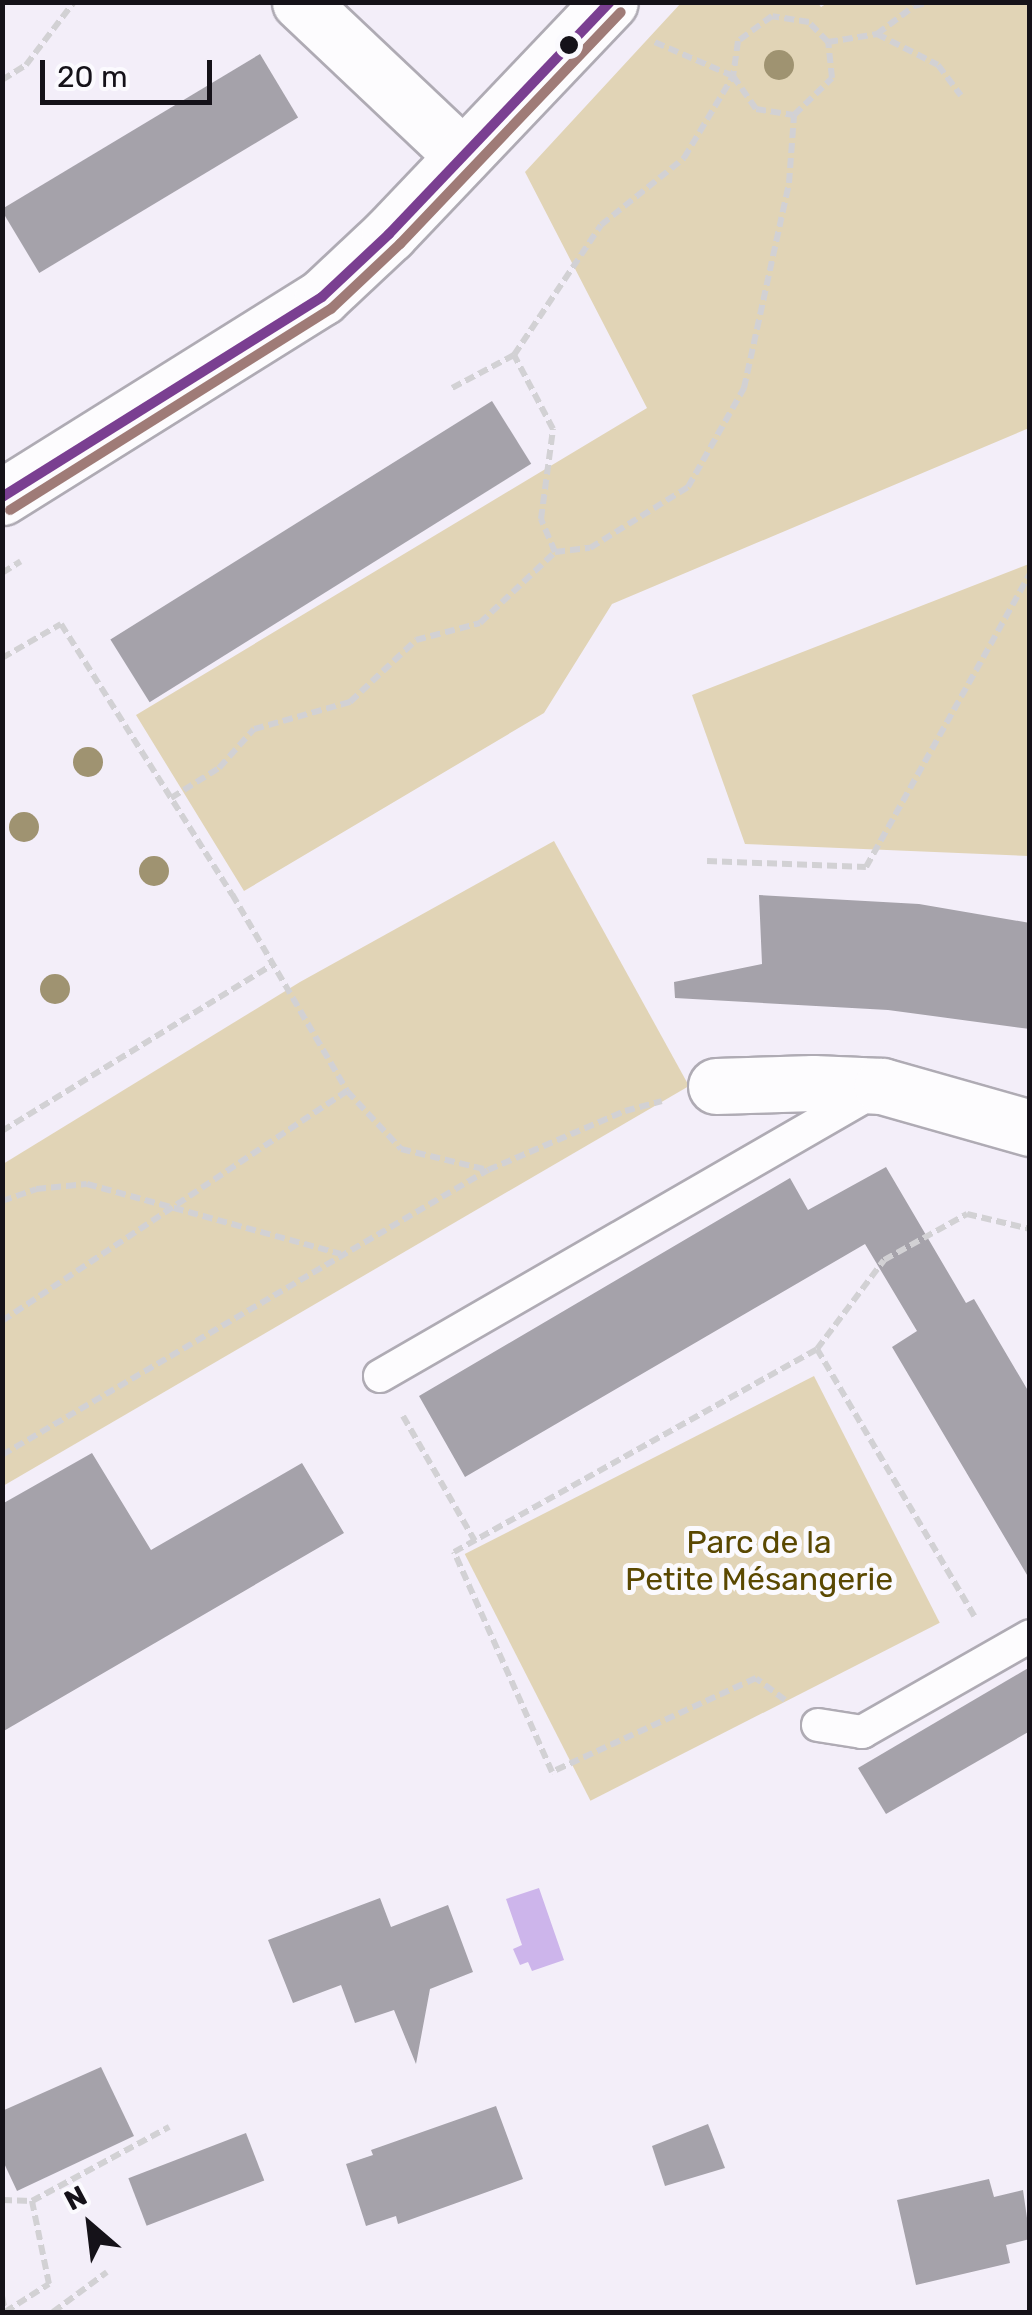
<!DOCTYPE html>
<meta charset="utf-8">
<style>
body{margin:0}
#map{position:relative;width:1032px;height:2315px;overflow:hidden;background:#f3eef9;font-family:Rubik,sans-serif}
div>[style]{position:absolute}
.green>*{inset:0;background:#e1d4b6;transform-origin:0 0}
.water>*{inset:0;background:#cdb5eb}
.building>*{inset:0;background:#a5a2aa;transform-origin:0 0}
.path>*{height:6px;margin-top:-3px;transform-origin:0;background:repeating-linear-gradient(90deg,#d2d1d4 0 10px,transparent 0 15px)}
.roads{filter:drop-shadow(2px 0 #afabb4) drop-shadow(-2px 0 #afabb4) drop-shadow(0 2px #afabb4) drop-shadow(0 -2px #afabb4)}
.lane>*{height:32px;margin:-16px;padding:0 16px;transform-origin:16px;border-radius:16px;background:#fdfcfe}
.street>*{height:55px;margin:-27.5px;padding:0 27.5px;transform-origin:27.5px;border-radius:27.5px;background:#fdfcfe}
.secondary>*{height:55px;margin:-27.5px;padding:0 27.5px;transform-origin:27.5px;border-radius:27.5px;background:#fdfcfe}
.bus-1>*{height:10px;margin:-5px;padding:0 5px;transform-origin:5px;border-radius:5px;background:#7a3f91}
.bus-2>*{height:10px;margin:-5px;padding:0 5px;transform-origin:5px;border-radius:5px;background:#9f7b77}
.trees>*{width:30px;height:30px;margin:-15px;border-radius:50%;background:#9f9371}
.dots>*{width:28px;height:28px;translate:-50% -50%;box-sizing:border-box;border:5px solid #fbfafe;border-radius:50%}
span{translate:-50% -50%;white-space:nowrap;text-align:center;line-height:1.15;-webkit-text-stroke:10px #fbfafe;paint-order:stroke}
.park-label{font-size:32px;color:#5a4801}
.frame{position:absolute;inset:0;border:5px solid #151219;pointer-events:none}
.north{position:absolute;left:40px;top:2175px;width:100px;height:100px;-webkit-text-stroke:8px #fbfafe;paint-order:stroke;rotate:332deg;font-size:28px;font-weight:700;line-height:40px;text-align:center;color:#151219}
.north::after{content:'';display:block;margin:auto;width:35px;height:45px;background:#151219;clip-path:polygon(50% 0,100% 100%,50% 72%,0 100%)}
.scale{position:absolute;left:40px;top:60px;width:172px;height:45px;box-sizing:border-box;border:5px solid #151219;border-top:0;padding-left:12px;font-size:30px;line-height:35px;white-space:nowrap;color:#151219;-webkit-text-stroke:8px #fbfafe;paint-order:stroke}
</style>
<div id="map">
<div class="green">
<i style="clip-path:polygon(818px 3px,821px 7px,829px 2px,1029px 3px,1029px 428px,612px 604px,544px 713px,244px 891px,136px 715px,647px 408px,525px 172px,681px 3px)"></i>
<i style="clip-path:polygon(1029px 564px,1029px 856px,745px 844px,692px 695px)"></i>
<i style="clip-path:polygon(554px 841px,689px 1086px,3px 1486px,3px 1164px,300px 982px)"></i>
<i style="left:814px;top:1376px;width:277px;height:392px;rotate:63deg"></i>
</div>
<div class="water">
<i style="clip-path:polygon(539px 1888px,564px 1960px,532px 1971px,528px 1962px,520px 1965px,513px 1949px,522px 1945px,506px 1899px)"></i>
</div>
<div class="building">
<i style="left:260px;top:54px;width:74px;height:302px;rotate:59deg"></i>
<i style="left:492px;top:401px;width:74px;height:450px;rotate:58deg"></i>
<i style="clip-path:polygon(759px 895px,919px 904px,1030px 923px,1030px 1029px,888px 1010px,675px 998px,674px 982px,762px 964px)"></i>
<i style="clip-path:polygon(886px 1167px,966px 1303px,974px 1299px,1030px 1394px,1030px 1580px,892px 1347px,917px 1331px,865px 1244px,465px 1477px,419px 1396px,790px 1178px,808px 1210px)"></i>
<i style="clip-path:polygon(92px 1453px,151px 1550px,302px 1463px,344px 1533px,2px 1732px,2px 1504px)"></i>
<i style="clip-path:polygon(1030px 1667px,1030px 1731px,886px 1814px,858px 1768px)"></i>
<i style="clip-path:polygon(380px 1898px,391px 1927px,448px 1905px,473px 1972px,430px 1989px,416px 2064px,394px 2010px,355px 2023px,341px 1985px,293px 2003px,268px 1940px)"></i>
<i style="clip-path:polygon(101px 2067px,134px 2136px,17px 2191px,2px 2159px,2px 2111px)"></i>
<i style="clip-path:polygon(496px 2106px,523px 2179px,398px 2224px,396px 2216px,366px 2226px,346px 2164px,373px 2155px,371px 2150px)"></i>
<i style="clip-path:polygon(708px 2124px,725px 2168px,665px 2186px,652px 2146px)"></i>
<i style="left:246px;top:2133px;width:51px;height:126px;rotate:69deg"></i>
<i style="clip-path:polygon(989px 2179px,994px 2197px,1023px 2190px,1030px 2239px,1006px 2245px,1010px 2263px,916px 2285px,897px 2200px)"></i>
</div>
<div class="path">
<i style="left:877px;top:34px;width:46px;rotate:-37.1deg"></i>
<i style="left:914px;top:6px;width:16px;rotate:-14deg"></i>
<i style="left:828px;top:42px;width:50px;rotate:-9.3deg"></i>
<i style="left:877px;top:34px;width:68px;rotate:26.9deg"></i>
<i style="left:938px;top:65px;width:38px;rotate:53deg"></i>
<i style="left:2px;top:80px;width:28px;rotate:-32deg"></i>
<i style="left:26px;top:65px;width:79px;rotate:-52.7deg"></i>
<i style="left:514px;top:355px;width:156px;rotate:-56.2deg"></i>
<i style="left:601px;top:225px;width:107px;rotate:-38.9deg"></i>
<i style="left:684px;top:158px;width:96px;rotate:-59.1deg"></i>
<i style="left:733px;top:76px;width:90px;rotate:-156.6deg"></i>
<i style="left:555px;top:552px;width:35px;rotate:-7deg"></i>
<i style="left:590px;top:548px;width:115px;rotate:-31.9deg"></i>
<i style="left:688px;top:487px;width:114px;rotate:-60.5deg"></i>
<i style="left:744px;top:388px;width:210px;rotate:-77.6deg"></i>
<i style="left:789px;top:183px;width:68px;rotate:-85.8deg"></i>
<i style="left:794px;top:115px;width:53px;rotate:-44.2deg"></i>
<i style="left:832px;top:78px;width:36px;rotate:-96deg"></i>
<i style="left:828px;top:42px;width:28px;rotate:-134deg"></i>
<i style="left:809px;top:22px;width:37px;rotate:-171deg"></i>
<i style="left:772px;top:16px;width:42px;rotate:143.7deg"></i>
<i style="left:738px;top:41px;width:35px;rotate:98deg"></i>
<i style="left:733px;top:76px;width:40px;rotate:55.1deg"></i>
<i style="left:756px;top:109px;width:38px;rotate:9deg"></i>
<i style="left:2px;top:573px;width:22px;rotate:-32deg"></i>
<i style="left:2px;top:658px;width:68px;rotate:-30deg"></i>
<i style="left:61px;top:624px;width:320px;rotate:57.7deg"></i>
<i style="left:232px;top:894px;width:228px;rotate:59.7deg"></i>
<i style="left:347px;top:1091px;width:79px;rotate:47deg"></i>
<i style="left:401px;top:1149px;width:89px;rotate:13.6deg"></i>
<i style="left:488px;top:1170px;width:149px;rotate:-23.3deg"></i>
<i style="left:625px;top:1111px;width:38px;rotate:-15deg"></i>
<i style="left:171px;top:798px;width:57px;rotate:-32deg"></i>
<i style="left:219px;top:768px;width:52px;rotate:-48.1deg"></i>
<i style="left:254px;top:729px;width:100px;rotate:-15.7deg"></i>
<i style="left:350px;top:702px;width:91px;rotate:-43.2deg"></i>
<i style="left:416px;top:640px;width:66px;rotate:-14.9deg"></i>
<i style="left:480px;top:623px;width:103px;rotate:-43.4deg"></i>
<i style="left:555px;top:552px;width:36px;rotate:-113deg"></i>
<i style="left:541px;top:519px;width:91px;rotate:-82.4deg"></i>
<i style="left:553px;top:429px;width:84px;rotate:-117.8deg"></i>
<i style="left:514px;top:355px;width:70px;rotate:152deg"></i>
<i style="left:707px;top:861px;width:159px;rotate:2.2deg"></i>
<i style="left:866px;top:867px;width:336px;rotate:-60.8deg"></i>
<i style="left:2px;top:1131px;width:318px;rotate:-31.6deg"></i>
<i style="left:2px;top:1201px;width:36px;rotate:-19deg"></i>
<i style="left:36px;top:1189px;width:51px;rotate:-5.6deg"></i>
<i style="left:87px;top:1184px;width:263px;rotate:15.4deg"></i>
<i style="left:2px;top:1321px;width:415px;rotate:-33.7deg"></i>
<i style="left:817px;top:1349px;width:111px;rotate:-53deg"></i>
<i style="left:884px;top:1260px;width:95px;rotate:-29deg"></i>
<i style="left:967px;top:1214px;width:65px;rotate:13.4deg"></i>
<i style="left:403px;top:1416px;width:144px;rotate:60.1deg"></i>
<i style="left:2px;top:1455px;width:563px;rotate:-30.39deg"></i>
<i style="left:785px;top:1700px;width:36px;rotate:-143deg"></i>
<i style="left:756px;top:1678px;width:225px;rotate:155.3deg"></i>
<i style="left:552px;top:1772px;width:241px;rotate:-114deg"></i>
<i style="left:454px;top:1552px;width:416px;rotate:-29.2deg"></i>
<i style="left:817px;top:1349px;width:310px;rotate:59.5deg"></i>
<i style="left:2px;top:2200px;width:30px;rotate:2deg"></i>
<i style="left:32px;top:2201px;width:156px;rotate:-28.4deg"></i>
<i style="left:2px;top:2296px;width:16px;rotate:79deg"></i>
<i style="left:5px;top:2312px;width:52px;rotate:-32.5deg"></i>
<i style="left:49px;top:2284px;width:85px;rotate:-101.6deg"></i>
<i style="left:53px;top:2312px;width:67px;rotate:-36.5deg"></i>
</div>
<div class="roads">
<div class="lane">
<i style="left:380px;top:1376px;width:570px;rotate:-29.98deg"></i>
<i style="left:818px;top:1725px;width:45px;rotate:9deg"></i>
<i style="left:862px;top:1732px;width:193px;rotate:-29.7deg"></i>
</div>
<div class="street">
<i style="left:300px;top:2px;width:224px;rotate:43.4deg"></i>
<i style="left:716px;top:1086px;width:97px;rotate:-1.8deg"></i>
<i style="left:813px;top:1083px;width:69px;rotate:2.5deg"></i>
<i style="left:882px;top:1086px;width:154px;rotate:15.8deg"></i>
</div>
<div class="secondary">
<i style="left:2px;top:497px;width:377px;rotate:-32deg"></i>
<i style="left:322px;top:297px;width:92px;rotate:-43.2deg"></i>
<i style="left:389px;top:234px;width:320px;rotate:-46.4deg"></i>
</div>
</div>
<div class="bus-1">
<i style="left:2px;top:497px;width:377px;rotate:-32deg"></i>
<i style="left:322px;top:297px;width:92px;rotate:-43.2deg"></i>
<i style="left:389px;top:234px;width:320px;rotate:-46.4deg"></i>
</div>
<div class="bus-2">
<i style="left:10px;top:510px;width:379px;rotate:-32.1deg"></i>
<i style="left:331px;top:309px;width:95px;rotate:-43.3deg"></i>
<i style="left:400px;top:244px;width:320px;rotate:-46.4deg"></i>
</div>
<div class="trees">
<i style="left:779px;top:65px"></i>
<i style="left:88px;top:762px"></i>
<i style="left:24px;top:827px"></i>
<i style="left:154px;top:871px"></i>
<i style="left:55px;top:989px"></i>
</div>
<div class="dots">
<i style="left:569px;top:45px;background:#151219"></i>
</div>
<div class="park-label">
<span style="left:759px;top:1561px">Parc de la<br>Petite Mésangerie</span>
</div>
<div class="frame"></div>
<div class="north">N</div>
<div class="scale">20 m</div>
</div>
